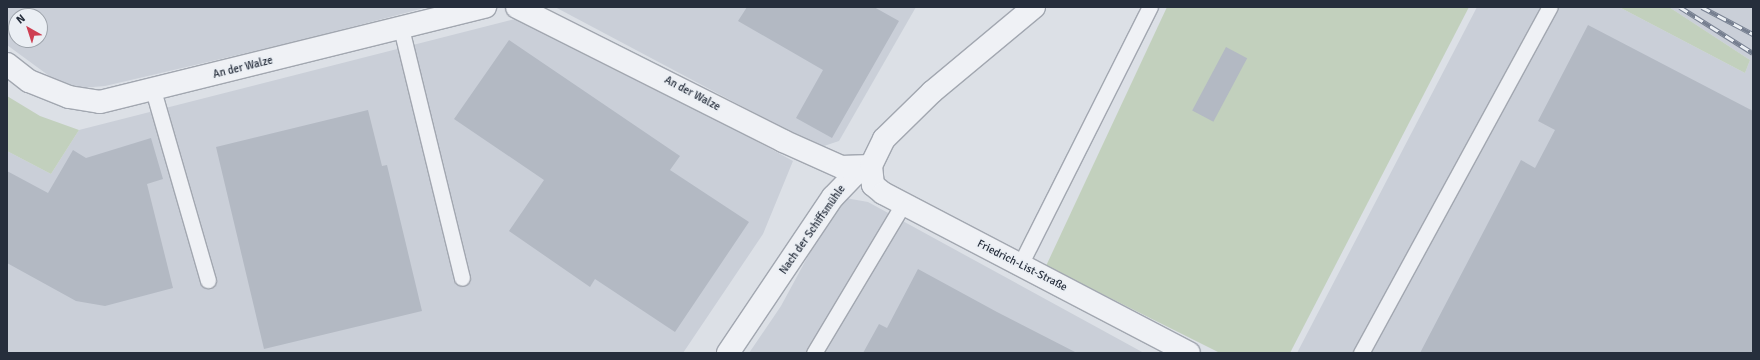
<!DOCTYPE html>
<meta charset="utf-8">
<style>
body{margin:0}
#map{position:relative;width:1760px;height:360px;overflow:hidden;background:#dce0e6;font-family:Signika,sans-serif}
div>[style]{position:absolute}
.built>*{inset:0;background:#cacfd8}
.green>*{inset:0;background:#c2d0bd}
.building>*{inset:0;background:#b3b9c3;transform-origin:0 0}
.roads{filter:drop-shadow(1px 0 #a2a7b0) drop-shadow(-1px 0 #a2a7b0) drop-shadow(0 1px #a2a7b0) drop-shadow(0 -1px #a2a7b0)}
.service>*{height:15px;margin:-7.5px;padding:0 7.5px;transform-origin:7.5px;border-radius:7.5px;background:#eff1f5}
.minor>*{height:22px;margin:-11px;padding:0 11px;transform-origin:11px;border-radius:11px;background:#eff1f5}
.tertiary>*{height:22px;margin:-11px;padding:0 11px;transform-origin:11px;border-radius:11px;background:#eff1f5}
.rail>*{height:4.5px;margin-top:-2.25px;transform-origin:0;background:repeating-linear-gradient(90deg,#ebeff4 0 9px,#767f90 0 18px);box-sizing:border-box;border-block:1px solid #767f90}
span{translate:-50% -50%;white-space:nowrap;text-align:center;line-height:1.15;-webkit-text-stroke:3.5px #ebeff4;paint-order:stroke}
.street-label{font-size:11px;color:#262e3c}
.frame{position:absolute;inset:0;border:8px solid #262e3c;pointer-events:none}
.north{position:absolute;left:8px;top:8px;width:40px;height:40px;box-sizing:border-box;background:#ebeff4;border:1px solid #9ca2aa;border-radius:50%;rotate:321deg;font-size:11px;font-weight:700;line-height:16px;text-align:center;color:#262e3c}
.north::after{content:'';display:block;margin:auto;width:14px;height:18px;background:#ce3f52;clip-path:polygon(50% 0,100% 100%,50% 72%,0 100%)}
</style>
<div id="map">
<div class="built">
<i style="clip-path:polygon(evenodd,7px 7px,428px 7px,306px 39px,105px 86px,81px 88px,52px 78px,7px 45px,7px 7px,16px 16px,40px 16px,40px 40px,16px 40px,16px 16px)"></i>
<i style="clip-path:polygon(555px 7px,916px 7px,839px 141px,824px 146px,800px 137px)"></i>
<i style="clip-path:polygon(1477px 7px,1619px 7px,1745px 73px,1750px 60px,1669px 7px,1753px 7px,1753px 353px,1297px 353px)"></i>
<i style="clip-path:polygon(527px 16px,793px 161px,763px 234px,683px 353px,7px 353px,7px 151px,51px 174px,79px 130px)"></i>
<i style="clip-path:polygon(840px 197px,868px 202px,1144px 353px,749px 353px,781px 306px)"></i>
</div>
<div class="green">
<i style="clip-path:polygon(1167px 7px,1469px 7px,1290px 353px,1220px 353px,1046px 266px)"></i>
<i style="clip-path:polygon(1619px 7px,1669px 7px,1750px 60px,1745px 73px)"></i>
<i style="clip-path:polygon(7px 96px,40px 116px,79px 130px,51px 174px,7px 151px)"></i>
</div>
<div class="building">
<i style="clip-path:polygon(747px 7px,874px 7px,899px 21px,832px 138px,796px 118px,823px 70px,738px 21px)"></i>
<i style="clip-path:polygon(1588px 25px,1753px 111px,1753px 353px,1420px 353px,1521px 160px,1535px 168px,1555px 130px,1538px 121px)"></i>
<i style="clip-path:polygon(509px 40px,680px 156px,670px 170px,749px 222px,675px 332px,595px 279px,590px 287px,509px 231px,544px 180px,454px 119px)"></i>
<i style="left:1226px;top:47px;width:24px;height:72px;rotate:28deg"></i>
<i style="clip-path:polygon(368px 110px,382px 166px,387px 165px,422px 311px,264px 349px,216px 147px)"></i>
<i style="clip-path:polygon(151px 138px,163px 179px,147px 184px,173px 288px,105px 306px,76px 301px,7px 263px,7px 171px,48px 193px,73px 150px,86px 158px)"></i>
<i style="clip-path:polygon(918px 269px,997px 312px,1077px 353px,863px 353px,879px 324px,887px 328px)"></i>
</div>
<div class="roads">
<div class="service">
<i style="left:401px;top:28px;width:257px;rotate:76.3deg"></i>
<i style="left:153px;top:90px;width:198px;rotate:73.9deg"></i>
<i style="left:1020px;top:265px;width:289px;rotate:-63.3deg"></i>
<i style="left:814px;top:353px;width:174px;rotate:-59.1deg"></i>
<i style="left:1361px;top:353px;width:394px;rotate:-61.4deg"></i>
</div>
<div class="minor">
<i style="left:728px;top:353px;width:188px;rotate:-56.1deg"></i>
<i style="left:833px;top:197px;width:30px;rotate:-46deg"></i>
<i style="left:854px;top:175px;width:19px;rotate:-28deg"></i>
</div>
<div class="tertiary">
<i style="left:517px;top:7px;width:298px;rotate:26.7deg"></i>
<i style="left:783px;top:141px;width:64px;rotate:24.1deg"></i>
<i style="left:841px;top:167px;width:30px;rotate:-2deg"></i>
<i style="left:1034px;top:7px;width:133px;rotate:140.2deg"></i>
<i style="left:932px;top:92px;width:67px;rotate:135.6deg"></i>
<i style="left:884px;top:139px;width:30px;rotate:116deg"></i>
<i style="left:871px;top:166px;width:19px;rotate:84deg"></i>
<i style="left:873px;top:185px;width:13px;rotate:39deg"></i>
<i style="left:883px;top:193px;width:345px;rotate:27.6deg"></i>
<i style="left:7px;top:64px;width:28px;rotate:38deg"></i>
<i style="left:29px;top:81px;width:43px;rotate:21.8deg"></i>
<i style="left:69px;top:97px;width:31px;rotate:9deg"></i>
<i style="left:100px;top:102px;width:397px;rotate:-13.9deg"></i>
</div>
</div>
<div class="rail">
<i style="left:1680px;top:7px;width:86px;rotate:32.2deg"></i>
<i style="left:1702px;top:7px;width:58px;rotate:27.9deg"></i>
</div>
<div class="street-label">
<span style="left:243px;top:68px;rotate:-14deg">An der Walze</span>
<span style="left:692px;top:94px;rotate:28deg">An der Walze</span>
<span style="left:813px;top:230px;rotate:-55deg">Nach der Schiffsmühle</span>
<span style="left:1022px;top:266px;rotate:27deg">Friedrich-List-Straße</span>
</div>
<div class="frame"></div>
<div class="north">N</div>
</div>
